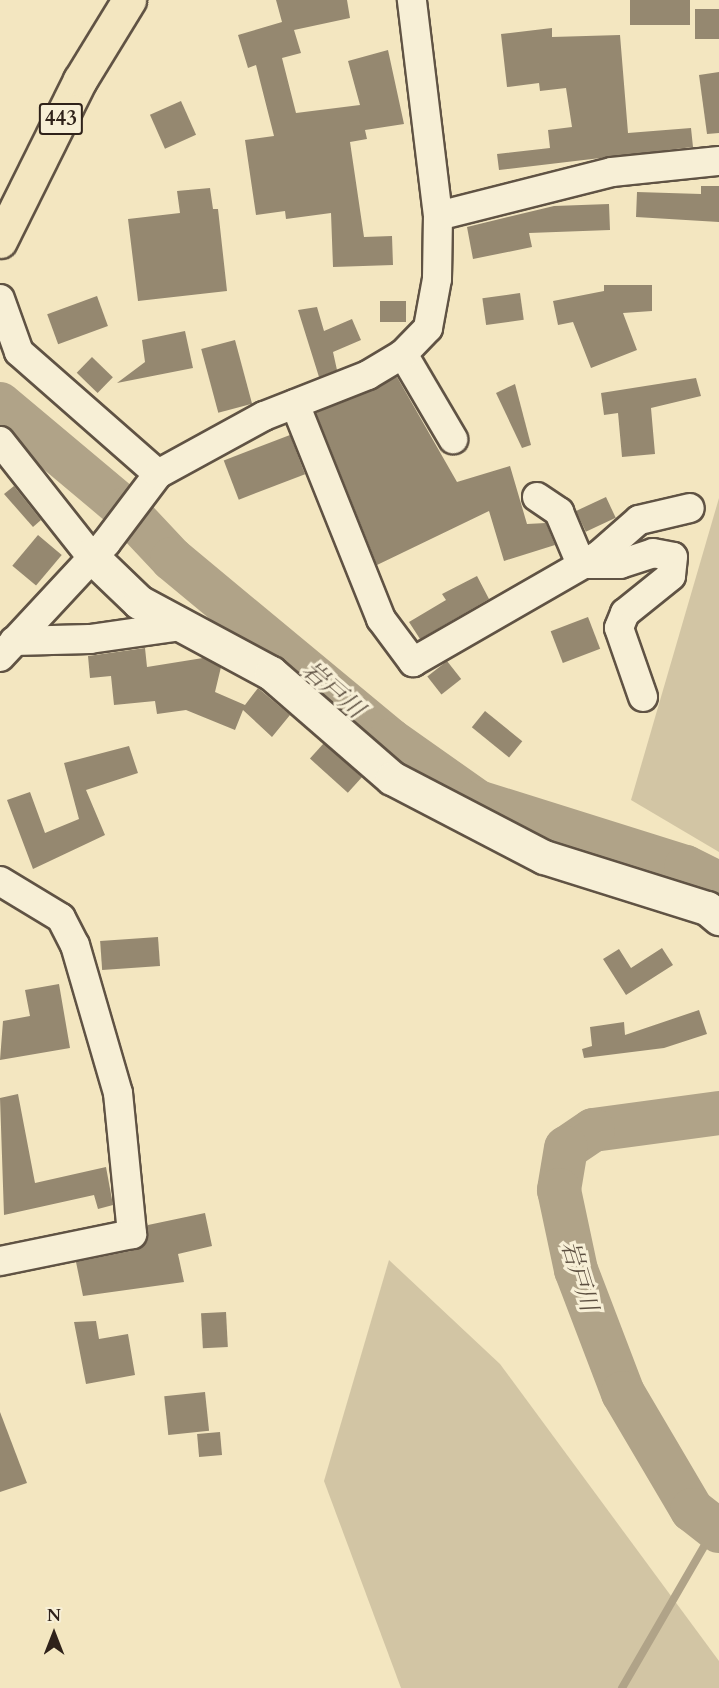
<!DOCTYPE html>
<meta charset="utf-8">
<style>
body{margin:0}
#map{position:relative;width:719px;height:1688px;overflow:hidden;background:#f3e6c0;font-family:Cardo,"Noto Serif JP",serif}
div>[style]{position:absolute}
.green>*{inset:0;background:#d2c5a4}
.stream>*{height:8px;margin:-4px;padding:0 4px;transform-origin:4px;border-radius:4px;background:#b0a388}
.river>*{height:44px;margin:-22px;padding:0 22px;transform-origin:22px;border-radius:22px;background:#b0a388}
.building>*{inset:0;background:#958870;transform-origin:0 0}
.roads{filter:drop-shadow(2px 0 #605344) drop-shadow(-2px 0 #605344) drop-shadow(0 2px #605344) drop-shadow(0 -2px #605344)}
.minor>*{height:28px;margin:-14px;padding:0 14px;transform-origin:14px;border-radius:14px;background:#f7efd6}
.tertiary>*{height:33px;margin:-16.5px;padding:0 16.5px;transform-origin:16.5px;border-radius:16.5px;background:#f7efd6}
.trunk>*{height:33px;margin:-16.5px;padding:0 16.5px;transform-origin:16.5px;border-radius:16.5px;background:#f3e6c0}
span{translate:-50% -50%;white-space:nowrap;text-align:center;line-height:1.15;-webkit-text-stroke:6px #f7efd6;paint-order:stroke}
.shield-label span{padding:2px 4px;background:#f7efd6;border:2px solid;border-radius:4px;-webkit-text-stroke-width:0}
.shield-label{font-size:21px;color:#2f221a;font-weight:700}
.water-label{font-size:24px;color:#5c4f40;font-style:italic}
.north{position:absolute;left:24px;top:1604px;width:60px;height:60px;-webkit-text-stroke:4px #f7efd6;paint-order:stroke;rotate:0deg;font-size:16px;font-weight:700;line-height:24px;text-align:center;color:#2f221a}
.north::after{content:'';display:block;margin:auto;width:21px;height:27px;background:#2f221a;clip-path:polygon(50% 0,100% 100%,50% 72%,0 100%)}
</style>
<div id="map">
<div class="green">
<i style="clip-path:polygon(719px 498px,719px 852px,631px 800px)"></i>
<i style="clip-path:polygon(389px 1260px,500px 1364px,719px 1661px,719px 1688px,401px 1688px,324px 1481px)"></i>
</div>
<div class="stream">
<i style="left:622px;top:1688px;width:184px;rotate:-59.9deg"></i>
</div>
<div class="river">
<i style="left:0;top:404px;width:163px;rotate:40deg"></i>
<i style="left:125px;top:509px;width:69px;rotate:46.8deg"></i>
<i style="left:172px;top:559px;width:283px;rotate:39.7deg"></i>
<i style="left:390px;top:740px;width:108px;rotate:35.2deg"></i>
<i style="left:478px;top:802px;width:218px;rotate:17.4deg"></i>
<i style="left:686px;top:867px;width:37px;rotate:27deg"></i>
<i style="left:719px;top:1113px;width:127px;rotate:172.3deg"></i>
<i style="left:593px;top:1130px;width:32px;rotate:146deg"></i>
<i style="left:566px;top:1148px;width:43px;rotate:99.5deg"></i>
<i style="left:559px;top:1190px;width:82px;rotate:78deg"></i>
<i style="left:576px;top:1270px;width:132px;rotate:69.1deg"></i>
<i style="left:623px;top:1393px;width:136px;rotate:59.5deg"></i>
<i style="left:692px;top:1510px;width:34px;rotate:38deg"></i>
</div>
<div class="building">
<i style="clip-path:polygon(276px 0,347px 0,350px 18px,294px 30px,301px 53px,282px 58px,296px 113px,360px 105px,348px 61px,388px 50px,404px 124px,365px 130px,367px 139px,350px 142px,364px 237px,392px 236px,393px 265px,333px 267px,331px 213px,286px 219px,285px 211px,256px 215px,245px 140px,274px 136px,256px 65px,248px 68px,238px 35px,282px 22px)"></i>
<i style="left:630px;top:0;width:60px;height:25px"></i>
<i style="left:719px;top:9px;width:30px;height:24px;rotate:90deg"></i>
<i style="clip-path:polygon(552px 28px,552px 37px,620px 35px,628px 133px,691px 128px,693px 147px,499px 170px,497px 154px,550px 148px,548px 130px,572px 127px,566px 88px,540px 91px,539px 83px,507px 87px,501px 34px)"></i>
<i style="clip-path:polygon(719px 72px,719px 133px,707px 134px,699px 75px)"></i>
<i style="left:181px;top:101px;width:37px;height:34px;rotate:66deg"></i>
<i style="clip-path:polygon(701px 186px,719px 186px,719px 222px,636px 217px,637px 192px,701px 194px)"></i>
<i style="clip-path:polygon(210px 188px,213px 209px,218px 209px,227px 291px,138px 301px,128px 219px,180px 213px,177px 191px)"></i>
<i style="clip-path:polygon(609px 204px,610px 230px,529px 233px,532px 247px,473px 259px,467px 227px,554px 206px)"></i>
<i style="clip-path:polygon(604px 285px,652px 285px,652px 311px,623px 313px,637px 350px,591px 368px,573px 322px,558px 325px,553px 301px,604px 291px)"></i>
<i style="left:520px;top:293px;width:27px;height:38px;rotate:82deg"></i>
<i style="left:97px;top:296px;width:32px;height:53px;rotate:70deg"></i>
<i style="left:380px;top:301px;width:26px;height:21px"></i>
<i style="clip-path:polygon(317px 307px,324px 331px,352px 319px,361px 340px,333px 352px,337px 370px,319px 377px,298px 310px)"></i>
<i style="clip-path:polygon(185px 331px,193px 368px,117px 383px,145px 362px,142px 340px)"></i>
<i style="left:235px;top:340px;width:66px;height:35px;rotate:75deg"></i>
<i style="left:92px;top:357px;width:29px;height:22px;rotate:44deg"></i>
<i style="clip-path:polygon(397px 377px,457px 482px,510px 466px,527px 524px,546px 523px,555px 545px,504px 561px,489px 511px,377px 565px,316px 413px)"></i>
<i style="clip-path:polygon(696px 378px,701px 396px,651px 408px,655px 454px,622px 457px,618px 413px,604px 415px,601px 393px)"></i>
<i style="clip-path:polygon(515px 384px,531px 445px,522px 448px,496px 393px)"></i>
<i style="left:290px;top:435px;width:42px;height:71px;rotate:69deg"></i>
<i style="clip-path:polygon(14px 486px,41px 520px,33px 527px,4px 494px)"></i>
<i style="left:606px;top:497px;width:23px;height:33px;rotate:65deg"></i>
<i style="left:38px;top:535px;width:31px;height:40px;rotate:40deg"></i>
<i style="clip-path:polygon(477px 576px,489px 599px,420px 639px,409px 622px,446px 600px,442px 594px)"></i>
<i style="left:588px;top:617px;width:34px;height:40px;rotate:69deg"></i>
<i style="clip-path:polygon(145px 648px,147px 667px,203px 658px,221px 667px,215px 692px,245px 705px,258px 688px,290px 715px,272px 737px,243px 710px,235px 730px,186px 710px,157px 714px,155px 701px,114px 705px,111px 676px,90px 678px,88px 656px)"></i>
<i style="left:447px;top:661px;width:23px;height:25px;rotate:52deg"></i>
<i style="left:485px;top:711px;width:48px;height:21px;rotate:39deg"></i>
<i style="left:324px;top:743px;width:51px;height:21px;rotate:42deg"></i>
<i style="clip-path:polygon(129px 746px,138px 773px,86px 790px,105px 835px,33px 869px,7px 800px,30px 792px,45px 833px,79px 819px,64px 763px)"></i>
<i style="left:158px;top:937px;width:29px;height:58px;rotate:86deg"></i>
<i style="clip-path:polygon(662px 948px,673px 965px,626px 995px,603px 959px,619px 949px,631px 968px)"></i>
<i style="clip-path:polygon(59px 984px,70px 1048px,0 1060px,3px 1021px,30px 1016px,25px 990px)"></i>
<i style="clip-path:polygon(699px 1010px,707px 1034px,664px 1048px,584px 1058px,582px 1049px,592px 1046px,590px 1027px,624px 1022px,625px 1035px)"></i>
<i style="clip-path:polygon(18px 1094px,35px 1183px,106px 1167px,113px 1205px,98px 1209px,94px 1195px,4px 1215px,0 1098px)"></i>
<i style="clip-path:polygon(205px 1213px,212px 1246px,178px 1254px,184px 1282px,83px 1296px,76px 1262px,136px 1250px,147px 1242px,148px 1225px)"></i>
<i style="left:226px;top:1312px;width:35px;height:25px;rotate:87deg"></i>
<i style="clip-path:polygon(96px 1321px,99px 1339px,128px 1334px,135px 1375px,86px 1384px,74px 1322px)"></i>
<i style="left:205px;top:1392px;width:39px;height:41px;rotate:84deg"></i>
<i style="clip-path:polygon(0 1412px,27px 1483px,0 1492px)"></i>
<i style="left:220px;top:1432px;width:23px;height:23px;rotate:85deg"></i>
</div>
<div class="roads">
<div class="minor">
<i style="left:438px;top:216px;width:179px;rotate:-14.2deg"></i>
<i style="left:612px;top:172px;width:108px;rotate:-5.9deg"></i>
<i style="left:0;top:299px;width:56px;rotate:70.3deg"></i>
<i style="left:19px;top:352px;width:185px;rotate:41.3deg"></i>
<i style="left:403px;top:354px;width:99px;rotate:59.5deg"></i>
<i style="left:295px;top:404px;width:232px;rotate:68.2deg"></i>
<i style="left:381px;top:619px;width:54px;rotate:53.3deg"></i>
<i style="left:413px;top:662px;width:215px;rotate:-29.9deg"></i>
<i style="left:599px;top:555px;width:53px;rotate:-41.2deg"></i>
<i style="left:639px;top:520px;width:52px;rotate:-13.2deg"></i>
<i style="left:0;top:441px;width:145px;rotate:51.7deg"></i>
<i style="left:537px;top:497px;width:27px;rotate:34deg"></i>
<i style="left:559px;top:512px;width:56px;rotate:67.1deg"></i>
<i style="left:581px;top:564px;width:39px"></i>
<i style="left:620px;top:564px;width:35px;rotate:-18deg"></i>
<i style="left:653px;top:553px;width:20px;rotate:11deg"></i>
<i style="left:673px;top:557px;width:19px;rotate:96deg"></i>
<i style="left:671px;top:576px;width:59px;rotate:141.2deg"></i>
<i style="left:625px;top:613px;width:16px;rotate:112deg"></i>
<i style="left:619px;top:628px;width:73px;rotate:70.8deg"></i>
<i style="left:14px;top:641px;width:76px;rotate:-1.5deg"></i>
<i style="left:90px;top:639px;width:91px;rotate:-8.2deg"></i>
<i style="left:0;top:657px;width:156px;rotate:-47.1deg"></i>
<i style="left:106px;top:543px;width:86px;rotate:-53deg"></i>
<i style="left:158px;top:474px;width:121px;rotate:-28.7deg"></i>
<i style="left:264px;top:416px;width:112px;rotate:-21.5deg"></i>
<i style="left:368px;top:375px;width:41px;rotate:-31deg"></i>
<i style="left:403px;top:354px;width:36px;rotate:-46deg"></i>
<i style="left:428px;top:328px;width:50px;rotate:-79.6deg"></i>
<i style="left:437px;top:279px;width:63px;rotate:-89.1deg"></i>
<i style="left:438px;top:216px;width:218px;rotate:-96.9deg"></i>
<i style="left:0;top:881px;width:71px;rotate:31.2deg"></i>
<i style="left:61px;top:918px;width:30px;rotate:63deg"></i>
<i style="left:75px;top:945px;width:154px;rotate:73.8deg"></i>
<i style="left:118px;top:1093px;width:142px;rotate:84.3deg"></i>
<i style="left:132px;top:1234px;width:135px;rotate:168.4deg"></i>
</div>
<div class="tertiary">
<i style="left:90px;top:555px;width:68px;rotate:43.8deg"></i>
<i style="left:139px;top:602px;width:150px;rotate:28.3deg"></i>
<i style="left:271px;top:673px;width:160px;rotate:41deg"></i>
<i style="left:392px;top:778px;width:171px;rotate:27.5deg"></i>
<i style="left:544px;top:857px;width:171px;rotate:17.4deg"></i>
<i style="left:707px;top:908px;width:16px;rotate:40deg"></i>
</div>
<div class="trunk">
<i style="left:0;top:241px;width:180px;rotate:-63.6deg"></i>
<i style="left:80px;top:80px;width:94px;rotate:-58.5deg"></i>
</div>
</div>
<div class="shield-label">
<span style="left:61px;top:119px">443</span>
</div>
<div class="water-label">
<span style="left:333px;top:690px;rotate:41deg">岩戸川</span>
<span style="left:579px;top:1276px;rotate:73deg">岩戸川</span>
</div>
<div class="north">N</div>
</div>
